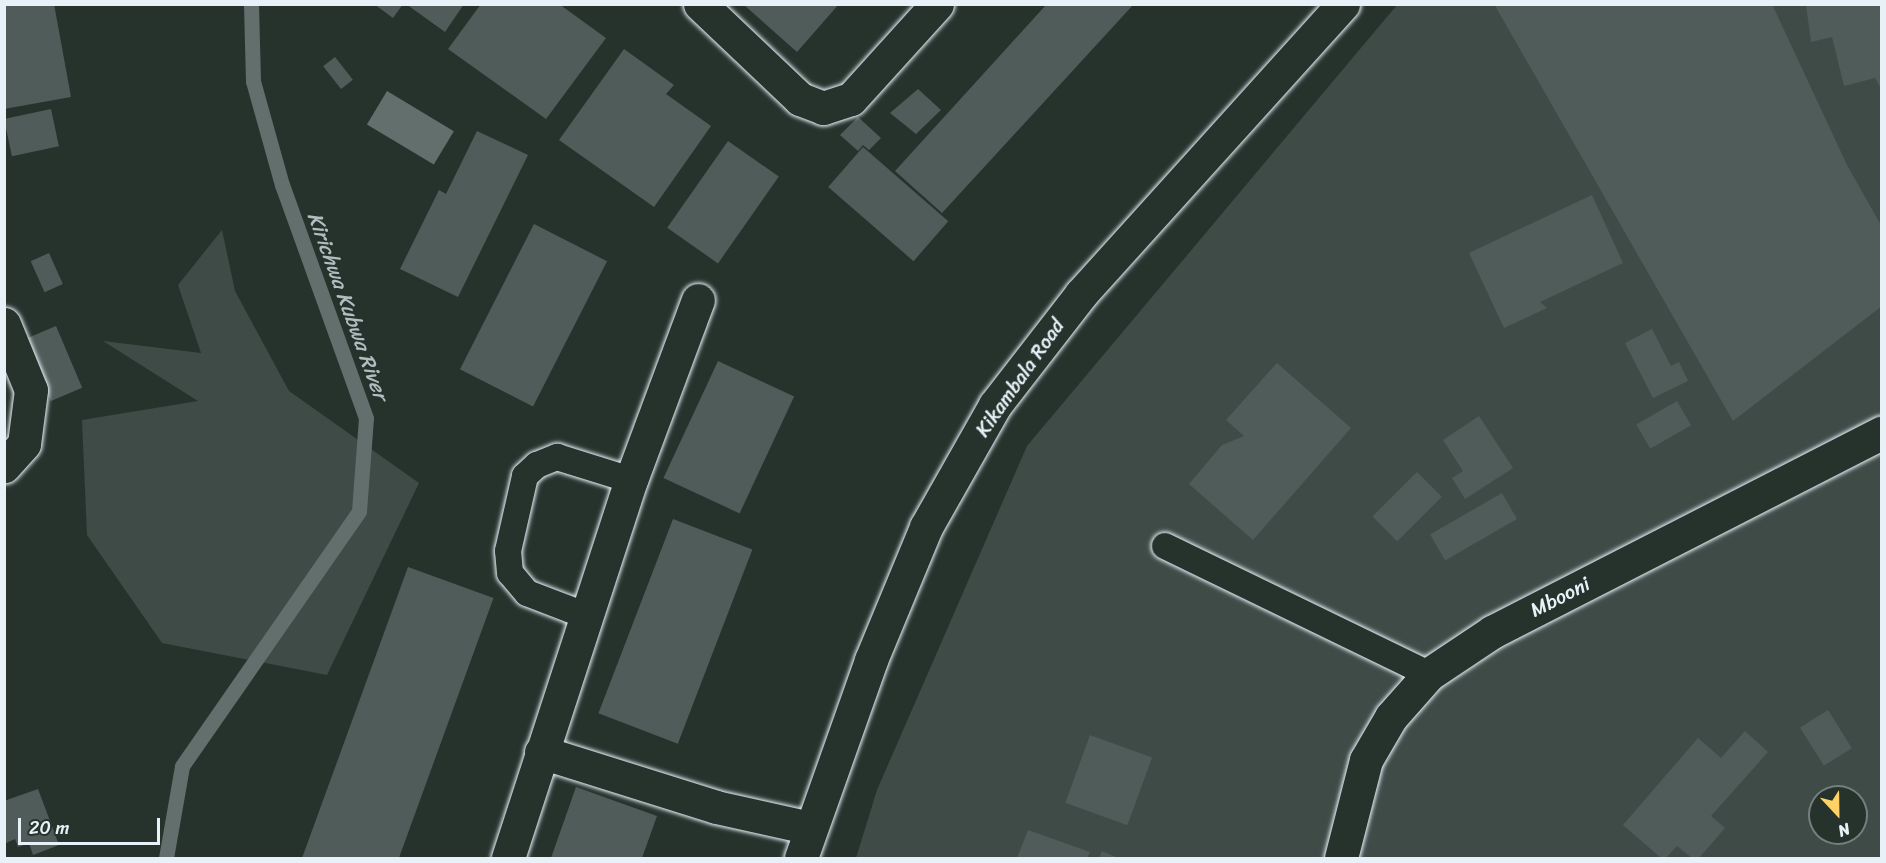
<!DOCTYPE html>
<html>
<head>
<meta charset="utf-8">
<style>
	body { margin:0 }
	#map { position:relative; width:1886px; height:863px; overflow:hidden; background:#26332d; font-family:Sriracha,sans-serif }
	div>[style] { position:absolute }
	.green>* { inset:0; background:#3e4b47 }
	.water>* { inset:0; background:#636f6d; transform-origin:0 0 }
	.stream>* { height:15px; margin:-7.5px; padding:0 7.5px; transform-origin:7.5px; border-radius:7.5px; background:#636f6d }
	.building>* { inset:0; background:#505c59; transform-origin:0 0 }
	.roads { filter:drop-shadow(0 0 2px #e8f1f8) drop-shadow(0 0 2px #e8f1f8) }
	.lane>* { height:26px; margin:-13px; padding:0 13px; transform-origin:13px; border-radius:13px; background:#26332d }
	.street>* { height:33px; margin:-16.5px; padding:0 16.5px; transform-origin:16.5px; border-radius:16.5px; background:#26332d }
	.secondary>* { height:33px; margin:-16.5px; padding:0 16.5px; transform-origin:16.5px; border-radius:16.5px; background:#26332d }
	span { translate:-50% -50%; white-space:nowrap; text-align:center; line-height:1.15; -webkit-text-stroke:5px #26332d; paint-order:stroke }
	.street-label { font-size:20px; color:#e8f1f8 }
	.water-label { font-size:21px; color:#b3bdc0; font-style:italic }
	.frame { position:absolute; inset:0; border:6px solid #e8f1f8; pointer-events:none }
	.north { position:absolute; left:1808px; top:785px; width:60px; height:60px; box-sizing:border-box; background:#26332d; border:2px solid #747f7e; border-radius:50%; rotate:158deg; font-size:16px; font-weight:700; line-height:24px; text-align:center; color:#e8f1f8 }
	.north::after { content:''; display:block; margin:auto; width:21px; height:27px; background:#ffd166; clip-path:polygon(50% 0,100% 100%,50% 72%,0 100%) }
	.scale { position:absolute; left:18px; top:818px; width:142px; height:27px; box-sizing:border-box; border:3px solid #e8f1f8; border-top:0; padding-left:8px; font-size:18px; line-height:21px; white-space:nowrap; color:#e8f1f8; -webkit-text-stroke:4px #26332d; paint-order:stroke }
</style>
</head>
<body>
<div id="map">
	<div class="green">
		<i style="clip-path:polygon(evenodd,1397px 5px,1881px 5px,1881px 858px,856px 858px,877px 790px,1027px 446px,1397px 5px,1820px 797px,1856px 797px,1856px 833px,1820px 833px,1820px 797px)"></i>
		<i style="clip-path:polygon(222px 230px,235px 291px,289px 391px,419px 483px,327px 675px,162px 643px,87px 535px,82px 420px,198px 401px,103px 341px,201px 353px,178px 285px)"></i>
	</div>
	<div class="water">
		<i style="left:387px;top:91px;width:78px;height:39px;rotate:31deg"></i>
	</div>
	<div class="stream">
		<i style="left:166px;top:858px;width:93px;rotate:-80.1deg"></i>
		<i style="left:182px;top:766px;width:310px;rotate:-55.2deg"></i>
		<i style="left:359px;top:511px;width:93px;rotate:-85.7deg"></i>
		<i style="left:366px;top:418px;width:248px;rotate:-109.8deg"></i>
		<i style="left:282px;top:185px;width:108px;rotate:-105.6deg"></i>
		<i style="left:253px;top:81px;width:77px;rotate:-91.5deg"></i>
	</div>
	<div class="building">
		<i style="clip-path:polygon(4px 4px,54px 4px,71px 97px,4px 109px)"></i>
		<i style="clip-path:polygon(374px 4px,403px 4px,393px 18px)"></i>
		<i style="clip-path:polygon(406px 4px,464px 4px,445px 32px)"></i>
		<i style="clip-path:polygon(481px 4px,559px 4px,606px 38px,546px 119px,448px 49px)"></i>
		<i style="clip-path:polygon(743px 4px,839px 4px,797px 52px)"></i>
		<i style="clip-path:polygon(1494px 4px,1772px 4px,1847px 165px,1882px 227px,1882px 306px,1733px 421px)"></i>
		<i style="clip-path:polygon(1046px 5px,1133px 5px,942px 213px,895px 171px)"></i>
		<i style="clip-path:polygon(1806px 5px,1882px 5px,1882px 90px,1875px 78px,1844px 86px,1832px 37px,1811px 42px)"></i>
		<i style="clip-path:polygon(624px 49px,674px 85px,666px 94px,711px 126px,654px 207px,559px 140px)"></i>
		<i style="left:335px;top:57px;width:29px;height:15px;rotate:52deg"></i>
		<i style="clip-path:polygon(918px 89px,941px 110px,916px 134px,890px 113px)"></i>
		<i style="left:51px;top:109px;width:38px;height:48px;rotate:78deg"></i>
		<i style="clip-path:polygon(858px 117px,881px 138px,869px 150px,863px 145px,858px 151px,840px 135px)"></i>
		<i style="clip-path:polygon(477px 131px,528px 155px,458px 297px,400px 269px,439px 190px,446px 194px)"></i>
		<i style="left:728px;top:141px;width:62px;height:106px;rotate:35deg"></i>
		<i style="left:863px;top:147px;width:113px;height:53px;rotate:41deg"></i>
		<i style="clip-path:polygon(1592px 195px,1623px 263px,1540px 302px,1547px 308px,1504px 328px,1469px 253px)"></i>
		<i style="left:534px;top:224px;width:82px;height:163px;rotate:27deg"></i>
		<i style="left:49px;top:253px;width:34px;height:20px;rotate:66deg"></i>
		<i style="left:56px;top:326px;width:67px;height:34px;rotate:67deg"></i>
		<i style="clip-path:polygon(1652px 329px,1671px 366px,1679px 362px,1688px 381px,1653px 398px,1625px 343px)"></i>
		<i style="left:718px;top:361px;width:84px;height:129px;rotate:25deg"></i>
		<i style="clip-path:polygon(1277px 363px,1351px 428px,1253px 540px,1189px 484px,1222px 445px,1244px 436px,1226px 420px)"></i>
		<i style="left:1677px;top:401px;width:28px;height:47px;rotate:60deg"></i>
		<i style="clip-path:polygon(1479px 416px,1513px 468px,1465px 499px,1452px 478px,1463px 471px,1443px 440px)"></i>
		<i style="left:1417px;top:472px;width:35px;height:63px;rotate:45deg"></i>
		<i style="left:1502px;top:493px;width:30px;height:83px;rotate:60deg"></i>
		<i style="left:673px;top:519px;width:85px;height:208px;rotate:21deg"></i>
		<i style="left:408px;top:567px;width:91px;height:310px;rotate:20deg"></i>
		<i style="left:1828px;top:710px;width:45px;height:33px;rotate:58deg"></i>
		<i style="clip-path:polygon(1745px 731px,1768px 752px,1711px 816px,1725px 828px,1699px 858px,1692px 858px,1677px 846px,1666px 858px,1661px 858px,1623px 825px,1698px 738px,1721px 758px)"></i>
		<i style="left:1090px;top:735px;width:66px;height:72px;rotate:20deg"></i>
		<i style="clip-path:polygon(576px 787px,657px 816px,642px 858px,551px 858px)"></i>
		<i style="clip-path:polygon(38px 789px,59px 845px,33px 855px,29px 843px,18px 847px,15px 839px,6px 843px,4px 801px)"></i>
		<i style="clip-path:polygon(1028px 830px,1090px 852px,1087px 858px,1017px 858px)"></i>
		<i style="clip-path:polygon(1102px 851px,1118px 858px,1099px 858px)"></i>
	</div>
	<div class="roads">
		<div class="lane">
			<i style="left:1165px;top:546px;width:293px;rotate:25.9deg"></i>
			<i style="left:587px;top:616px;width:64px;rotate:-159deg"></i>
			<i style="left:527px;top:593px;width:26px;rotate:-130deg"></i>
			<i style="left:510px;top:573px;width:22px;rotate:-95deg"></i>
			<i style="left:508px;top:551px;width:77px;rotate:-77.2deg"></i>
			<i style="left:525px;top:476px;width:16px;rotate:-43deg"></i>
			<i style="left:537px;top:465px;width:22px;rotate:-22deg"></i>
			<i style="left:557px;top:457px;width:77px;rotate:17.3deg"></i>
		</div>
		<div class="street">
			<i style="left:700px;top:4px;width:138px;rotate:43.5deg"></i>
			<i style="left:800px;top:99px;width:25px;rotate:21deg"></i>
			<i style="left:823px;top:108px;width:29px;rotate:-18deg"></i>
			<i style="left:851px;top:99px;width:128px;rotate:-47.8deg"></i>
			<i style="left:4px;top:324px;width:71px;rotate:67.8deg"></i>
			<i style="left:31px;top:390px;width:54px;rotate:97.4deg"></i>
			<i style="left:24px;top:444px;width:30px;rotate:132deg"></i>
			<i style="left:541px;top:752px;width:183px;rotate:17.4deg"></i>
			<i style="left:716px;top:807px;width:97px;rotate:12.5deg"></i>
			<i style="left:508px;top:858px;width:398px;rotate:-72deg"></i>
			<i style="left:631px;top:480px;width:192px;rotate:-69.6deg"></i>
			<i style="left:1341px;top:858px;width:101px;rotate:-75.7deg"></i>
			<i style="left:1366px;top:760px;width:50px;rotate:-59.8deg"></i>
			<i style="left:1391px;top:717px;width:57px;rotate:-48.5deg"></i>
			<i style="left:1429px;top:674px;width:76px;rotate:-33.7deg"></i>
			<i style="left:1492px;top:632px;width:438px;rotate:-27.1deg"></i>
		</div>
		<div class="secondary">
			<i style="left:801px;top:858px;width:210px;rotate:-70.5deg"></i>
			<i style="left:871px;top:660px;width:144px;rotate:-67.5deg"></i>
			<i style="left:926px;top:527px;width:140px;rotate:-60.5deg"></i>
			<i style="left:995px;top:405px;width:140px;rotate:-52.2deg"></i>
			<i style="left:1081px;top:294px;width:391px;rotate:-47.9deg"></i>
		</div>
	</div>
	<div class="street-label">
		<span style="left:1020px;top:378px;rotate:-55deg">Kikambala Road</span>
		<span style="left:1560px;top:597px;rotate:-27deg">Mbooni</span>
	</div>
	<div class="water-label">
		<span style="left:348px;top:306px;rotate:70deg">Kirichwa Kubwa River</span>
	</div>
	<div class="frame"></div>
	<div class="north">N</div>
	<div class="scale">20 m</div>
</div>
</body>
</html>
